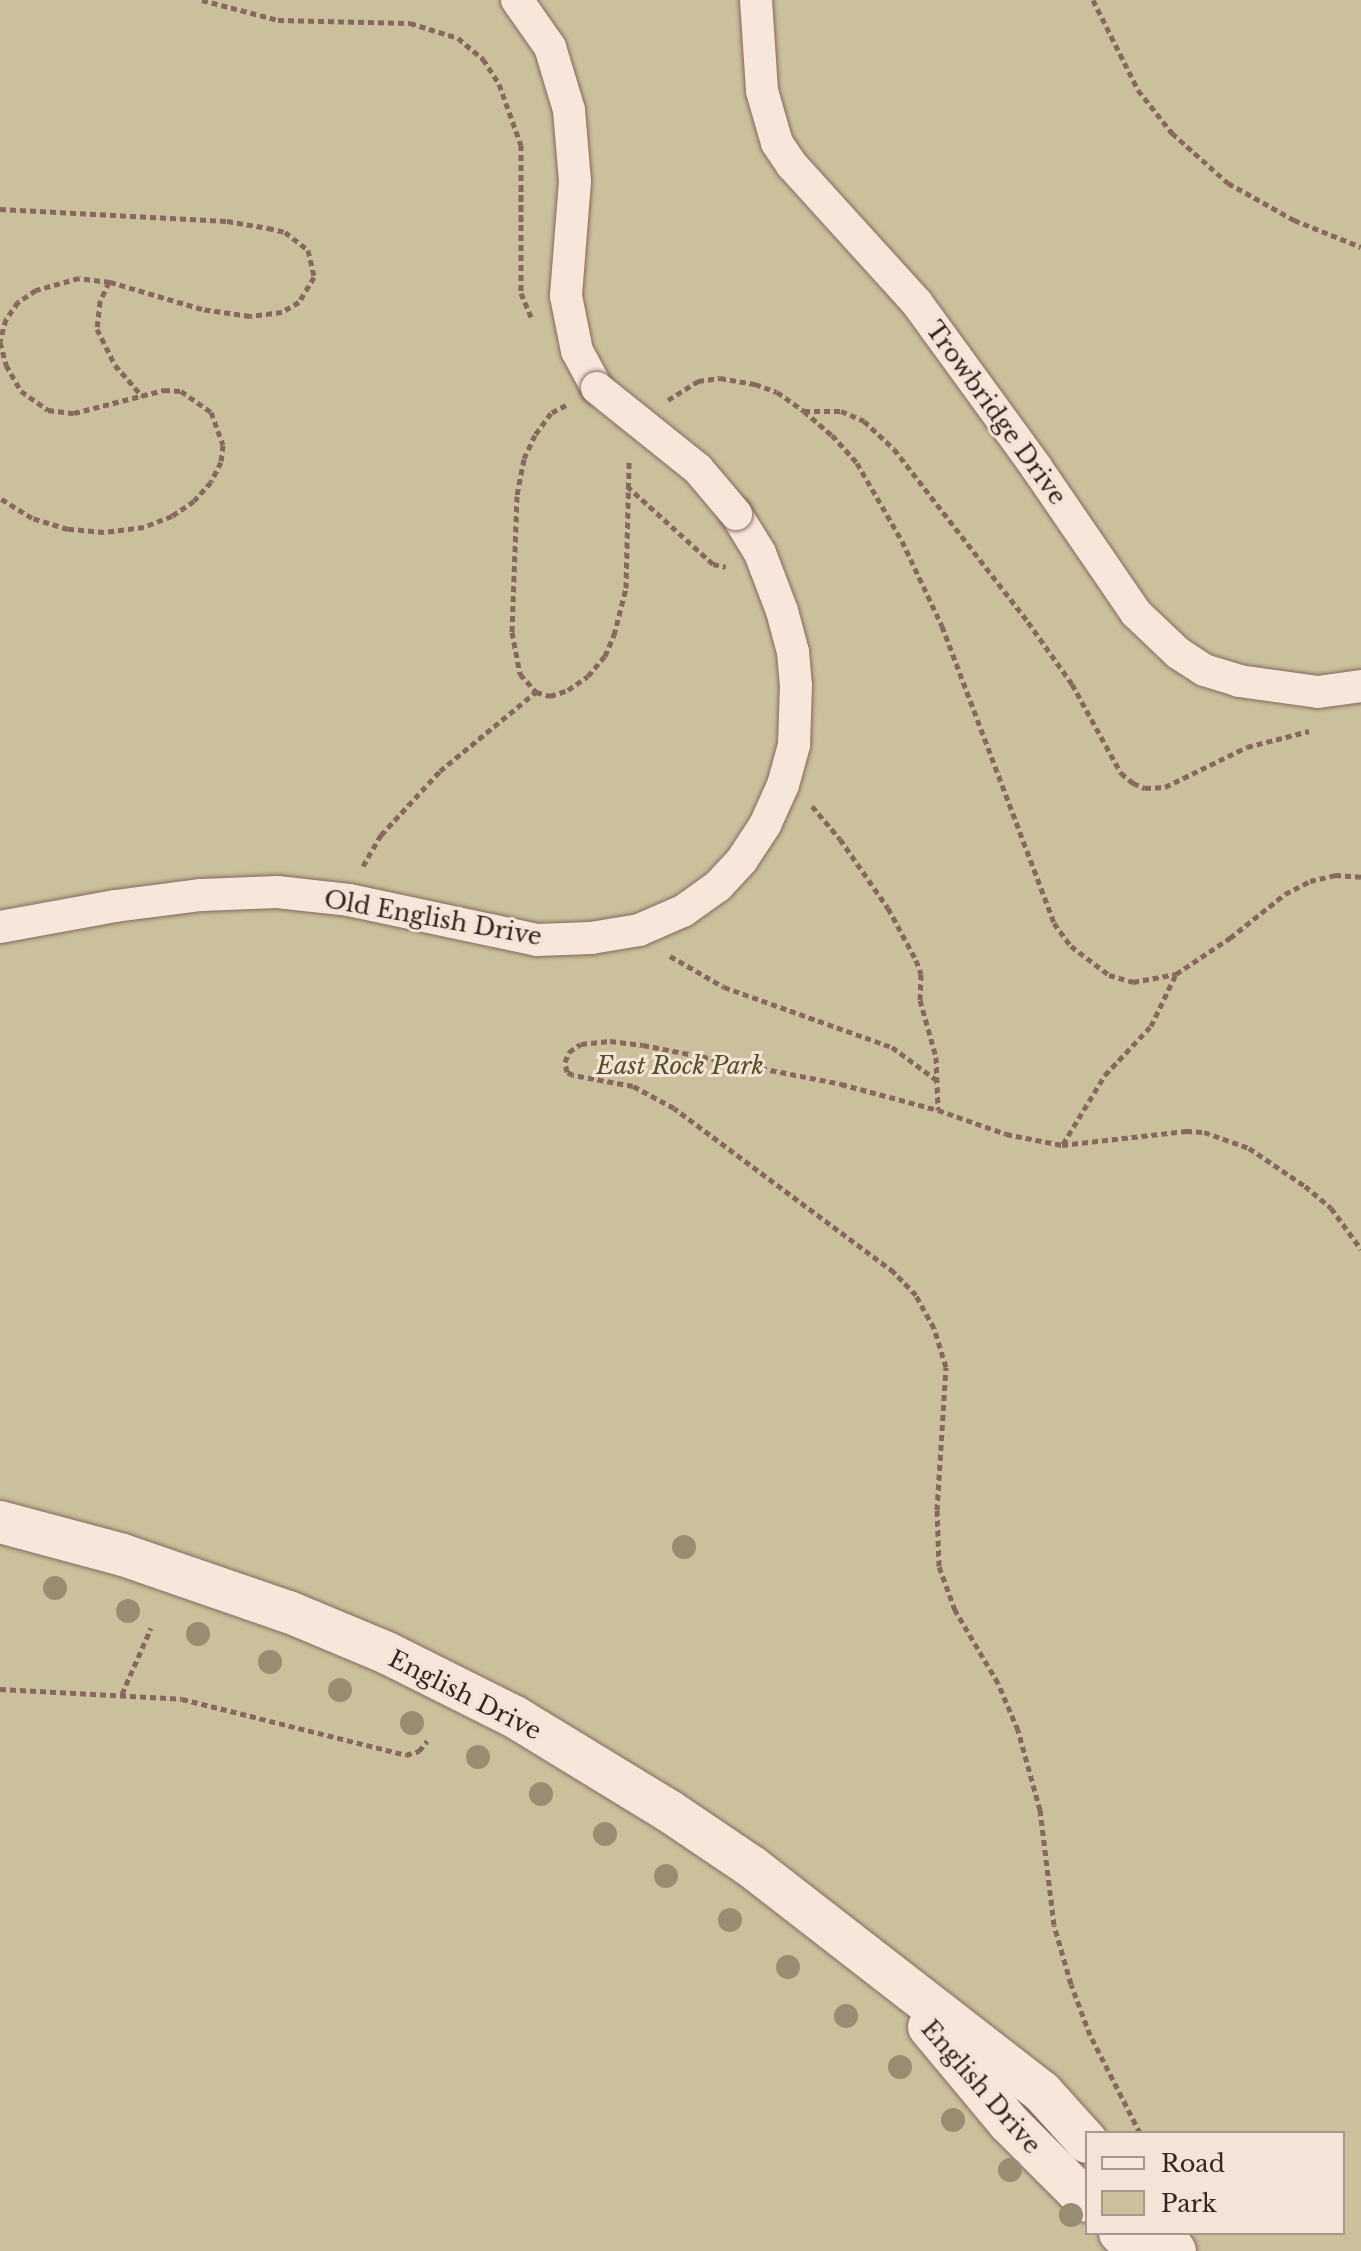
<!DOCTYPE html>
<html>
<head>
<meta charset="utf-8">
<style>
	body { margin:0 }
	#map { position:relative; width:1361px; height:2251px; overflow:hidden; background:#ecd6c7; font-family:"Libre Baskerville",serif }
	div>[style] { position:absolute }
	.green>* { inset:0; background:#cac19c }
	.path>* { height:5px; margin-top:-2.5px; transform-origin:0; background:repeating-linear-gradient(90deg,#87675e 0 6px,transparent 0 10px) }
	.roads { filter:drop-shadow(0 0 2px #87675e) drop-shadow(0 0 2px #87675e) }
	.pedestrian>* { height:32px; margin:-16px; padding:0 16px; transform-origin:16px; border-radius:16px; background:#f7e6da }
	.minor>* { height:42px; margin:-21px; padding:0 21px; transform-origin:21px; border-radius:21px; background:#f7e6da }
	.bridges { filter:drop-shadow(0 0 2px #87675e) drop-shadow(0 0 2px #87675e) }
	.pedestrian-bridge>* { height:32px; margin:-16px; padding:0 16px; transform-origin:16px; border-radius:16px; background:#f7e6da }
	.trees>* { width:24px; height:24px; margin:-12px; border-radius:50%; background:#988d70 }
	span { translate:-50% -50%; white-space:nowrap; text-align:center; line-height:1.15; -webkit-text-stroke:6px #f4e3d7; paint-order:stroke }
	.street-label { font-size:24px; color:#382520 }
	.park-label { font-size:24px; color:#535128; font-style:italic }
	.legend { position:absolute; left:1085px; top:2131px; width:260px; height:104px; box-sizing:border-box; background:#f4e3d7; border:2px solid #a9978e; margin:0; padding:10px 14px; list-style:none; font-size:24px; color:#382520 }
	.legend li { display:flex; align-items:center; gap:16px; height:40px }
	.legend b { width:40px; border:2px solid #a9978e }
</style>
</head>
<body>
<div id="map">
	<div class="green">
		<i style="clip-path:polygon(0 0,1361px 0,1361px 2251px,1197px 2251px,1183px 2233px,1343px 2233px,1343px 2133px,1087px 2133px,1087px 2233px,1179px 2233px,1177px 2251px,0 2251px)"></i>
	</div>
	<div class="path">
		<i style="left:202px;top:0;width:79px;rotate:14.7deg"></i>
		<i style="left:278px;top:20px;width:132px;rotate:1.3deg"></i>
		<i style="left:410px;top:23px;width:50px;rotate:17.4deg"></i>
		<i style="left:458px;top:38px;width:33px;rotate:40deg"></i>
		<i style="left:483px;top:59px;width:30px;rotate:57deg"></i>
		<i style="left:499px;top:84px;width:65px;rotate:70.2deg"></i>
		<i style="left:521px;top:145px;width:148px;rotate:90deg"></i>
		<i style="left:521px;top:293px;width:26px;rotate:67deg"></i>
		<i style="left:1093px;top:0;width:101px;rotate:63.4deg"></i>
		<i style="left:1138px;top:90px;width:55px;rotate:51.7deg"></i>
		<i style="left:1172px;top:133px;width:75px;rotate:41.8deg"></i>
		<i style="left:1228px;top:183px;width:76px;rotate:29.3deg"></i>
		<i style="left:1294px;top:220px;width:72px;rotate:21.9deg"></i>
		<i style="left:0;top:209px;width:227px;rotate:3deg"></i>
		<i style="left:227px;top:221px;width:42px;rotate:9.7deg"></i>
		<i style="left:268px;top:228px;width:17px;rotate:13deg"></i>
		<i style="left:285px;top:232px;width:29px;rotate:38deg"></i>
		<i style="left:308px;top:250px;width:28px;rotate:77deg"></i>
		<i style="left:314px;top:277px;width:29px;rotate:121deg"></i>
		<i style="left:299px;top:302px;width:20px;rotate:150deg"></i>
		<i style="left:282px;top:312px;width:32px;rotate:173deg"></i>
		<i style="left:250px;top:316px;width:49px;rotate:-171.7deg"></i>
		<i style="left:202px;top:309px;width:96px;rotate:-163.6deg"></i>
		<i style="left:110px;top:282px;width:31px;rotate:-173deg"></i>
		<i style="left:79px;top:278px;width:45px;rotate:164.4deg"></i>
		<i style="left:36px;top:290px;width:22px;rotate:146deg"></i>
		<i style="left:18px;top:302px;width:21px;rotate:125deg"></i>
		<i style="left:6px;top:319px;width:23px;rotate:105deg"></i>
		<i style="left:109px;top:282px;width:21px;rotate:115deg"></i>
		<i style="left:100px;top:301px;width:28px;rotate:96deg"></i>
		<i style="left:97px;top:329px;width:40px;rotate:63.4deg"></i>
		<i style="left:115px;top:365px;width:41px;rotate:48.9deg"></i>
		<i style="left:0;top:342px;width:24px;rotate:75deg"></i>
		<i style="left:6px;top:365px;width:30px;rotate:60deg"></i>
		<i style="left:21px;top:391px;width:33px;rotate:35deg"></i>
		<i style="left:48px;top:410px;width:26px;rotate:7deg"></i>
		<i style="left:74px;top:413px;width:93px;rotate:-14.3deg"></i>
		<i style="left:164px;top:390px;width:17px;rotate:3deg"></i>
		<i style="left:181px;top:391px;width:37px;rotate:35deg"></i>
		<i style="left:211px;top:412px;width:35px;rotate:70deg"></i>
		<i style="left:223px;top:445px;width:17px;rotate:97deg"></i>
		<i style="left:221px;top:462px;width:22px;rotate:117deg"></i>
		<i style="left:211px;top:482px;width:25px;rotate:132deg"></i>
		<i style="left:194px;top:501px;width:27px;rotate:146deg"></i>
		<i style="left:172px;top:516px;width:30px;rotate:159deg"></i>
		<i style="left:144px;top:527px;width:40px;rotate:172.9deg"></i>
		<i style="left:104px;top:532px;width:36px;rotate:-175deg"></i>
		<i style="left:68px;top:529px;width:38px;rotate:-163deg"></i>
		<i style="left:32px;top:518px;width:38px;rotate:-148deg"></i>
		<i style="left:668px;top:400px;width:36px;rotate:-32deg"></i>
		<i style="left:698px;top:381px;width:22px;rotate:-8deg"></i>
		<i style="left:720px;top:378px;width:36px;rotate:10deg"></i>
		<i style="left:755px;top:384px;width:23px;rotate:20deg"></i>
		<i style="left:777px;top:392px;width:33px;rotate:35deg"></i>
		<i style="left:804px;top:411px;width:37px;rotate:41deg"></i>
		<i style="left:832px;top:435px;width:38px;rotate:48deg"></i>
		<i style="left:857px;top:463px;width:90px;rotate:60deg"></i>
		<i style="left:902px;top:541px;width:94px;rotate:64.8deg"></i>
		<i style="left:942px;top:626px;width:317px;rotate:69.3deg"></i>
		<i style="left:1054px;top:923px;width:29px;rotate:54deg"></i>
		<i style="left:1071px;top:946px;width:48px;rotate:37.3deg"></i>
		<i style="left:1109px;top:975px;width:25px;rotate:16deg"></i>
		<i style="left:1133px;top:982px;width:44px;rotate:-10.5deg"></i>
		<i style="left:1176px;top:974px;width:65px;rotate:-33.7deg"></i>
		<i style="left:1230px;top:938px;width:70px;rotate:-38.7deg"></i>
		<i style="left:1285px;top:894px;width:28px;rotate:-27deg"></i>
		<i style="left:1310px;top:881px;width:26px;rotate:-13deg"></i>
		<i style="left:1335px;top:875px;width:26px;rotate:4deg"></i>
		<i style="left:566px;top:405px;width:17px;rotate:152deg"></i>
		<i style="left:551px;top:413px;width:27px;rotate:126deg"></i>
		<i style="left:535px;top:435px;width:26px;rotate:115deg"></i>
		<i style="left:524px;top:459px;width:38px;rotate:101deg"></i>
		<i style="left:517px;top:496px;width:136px;rotate:92.1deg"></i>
		<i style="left:512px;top:632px;width:43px;rotate:79.2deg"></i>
		<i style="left:520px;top:674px;width:24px;rotate:48deg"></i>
		<i style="left:536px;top:692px;width:15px;rotate:16deg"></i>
		<i style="left:550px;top:696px;width:19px;rotate:-18deg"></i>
		<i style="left:568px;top:690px;width:24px;rotate:-35deg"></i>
		<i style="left:588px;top:676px;width:26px;rotate:-50deg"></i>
		<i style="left:605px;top:656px;width:23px;rotate:-67deg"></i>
		<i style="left:614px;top:635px;width:49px;rotate:-75.7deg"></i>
		<i style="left:626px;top:588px;width:126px;rotate:-88.6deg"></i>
		<i style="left:804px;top:411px;width:37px"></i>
		<i style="left:841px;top:411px;width:25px;rotate:23deg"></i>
		<i style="left:864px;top:421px;width:41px;rotate:43deg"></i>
		<i style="left:894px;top:449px;width:219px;rotate:52.2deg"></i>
		<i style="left:1028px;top:622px;width:76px;rotate:54.6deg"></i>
		<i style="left:1072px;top:684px;width:102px;rotate:61.2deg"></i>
		<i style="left:1121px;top:773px;width:16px;rotate:40deg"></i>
		<i style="left:1133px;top:783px;width:13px;rotate:23deg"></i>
		<i style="left:1145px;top:788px;width:20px;rotate:-3deg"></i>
		<i style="left:1165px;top:787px;width:91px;rotate:-26deg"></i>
		<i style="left:1247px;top:747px;width:64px;rotate:-14.5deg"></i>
		<i style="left:627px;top:486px;width:116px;rotate:42.2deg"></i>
		<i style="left:713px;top:564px;width:13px;rotate:13deg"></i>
		<i style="left:812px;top:806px;width:43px;rotate:49.7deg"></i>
		<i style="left:840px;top:839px;width:84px;rotate:55.2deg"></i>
		<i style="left:888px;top:908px;width:59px;rotate:61.7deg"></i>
		<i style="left:916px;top:960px;width:15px;rotate:70deg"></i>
		<i style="left:921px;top:974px;width:26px;rotate:92deg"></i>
		<i style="left:920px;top:1000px;width:59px;rotate:74.3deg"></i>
		<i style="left:936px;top:1057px;width:53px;rotate:87.8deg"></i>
		<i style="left:363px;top:866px;width:36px;rotate:-60deg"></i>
		<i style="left:381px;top:835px;width:87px;rotate:-47.3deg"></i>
		<i style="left:440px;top:771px;width:124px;rotate:-39.5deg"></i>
		<i style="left:670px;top:956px;width:62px;rotate:29.9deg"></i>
		<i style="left:724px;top:987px;width:178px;rotate:19.7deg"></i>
		<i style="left:892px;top:1047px;width:57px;rotate:36.5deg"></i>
		<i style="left:1063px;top:1144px;width:81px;rotate:-58.7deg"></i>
		<i style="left:1105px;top:1075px;width:67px;rotate:-46.8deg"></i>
		<i style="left:1151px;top:1026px;width:58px;rotate:-64.3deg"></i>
		<i style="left:0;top:1689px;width:182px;rotate:3.1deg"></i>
		<i style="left:182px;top:1699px;width:231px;rotate:14deg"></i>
		<i style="left:406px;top:1755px;width:14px;rotate:-17deg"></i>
		<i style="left:419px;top:1751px;width:13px;rotate:-51deg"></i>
		<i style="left:122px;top:1694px;width:72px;rotate:-66.3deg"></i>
		<i style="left:1140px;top:2133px;width:110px;rotate:-117deg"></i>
		<i style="left:1090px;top:2035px;width:54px;rotate:-110.4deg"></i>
		<i style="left:1071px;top:1984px;width:61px;rotate:-106.1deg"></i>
		<i style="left:1054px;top:1925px;width:116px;rotate:-96.9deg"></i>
		<i style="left:1040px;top:1810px;width:83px;rotate:-105.4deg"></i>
		<i style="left:1018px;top:1730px;width:51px;rotate:-113.1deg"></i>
		<i style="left:998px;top:1683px;width:85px;rotate:-120.5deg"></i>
		<i style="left:955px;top:1610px;width:47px;rotate:-110deg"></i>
		<i style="left:939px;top:1566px;width:56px;rotate:-92deg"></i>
		<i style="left:937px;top:1510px;width:143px;rotate:-86.4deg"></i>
		<i style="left:946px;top:1367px;width:41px;rotate:-107.1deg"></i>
		<i style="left:934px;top:1328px;width:38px;rotate:-119deg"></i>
		<i style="left:916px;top:1295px;width:32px;rotate:-134deg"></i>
		<i style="left:894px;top:1272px;width:274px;rotate:-143.3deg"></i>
		<i style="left:674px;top:1108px;width:47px;rotate:-151.8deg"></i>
		<i style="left:633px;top:1086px;width:61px;rotate:-169.6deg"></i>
		<i style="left:573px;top:1075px;width:7px;rotate:-153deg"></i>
		<i style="left:567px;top:1072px;width:10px;rotate:-101deg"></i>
		<i style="left:565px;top:1062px;width:11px;rotate:-68deg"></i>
		<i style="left:569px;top:1052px;width:14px;rotate:-34deg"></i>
		<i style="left:581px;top:1044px;width:29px;rotate:-6deg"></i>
		<i style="left:610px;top:1041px;width:33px;rotate:7deg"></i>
		<i style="left:643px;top:1045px;width:202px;rotate:11.1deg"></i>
		<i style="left:841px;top:1084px;width:100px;rotate:15deg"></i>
		<i style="left:938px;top:1110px;width:72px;rotate:19.4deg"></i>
		<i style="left:1006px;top:1134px;width:57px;rotate:11.1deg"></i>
		<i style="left:1062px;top:1145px;width:125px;rotate:-6.4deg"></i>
		<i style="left:1186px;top:1131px;width:18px;rotate:3deg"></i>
		<i style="left:1204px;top:1132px;width:48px;rotate:19.6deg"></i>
		<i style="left:1249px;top:1148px;width:68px;rotate:34.2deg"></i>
		<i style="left:1305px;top:1186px;width:34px;rotate:40deg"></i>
		<i style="left:1331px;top:1208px;width:51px;rotate:53.8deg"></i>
	</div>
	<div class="roads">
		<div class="pedestrian">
			<i style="left:517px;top:0;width:57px;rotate:54.9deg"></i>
			<i style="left:550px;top:47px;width:66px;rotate:73.2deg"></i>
			<i style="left:569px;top:110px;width:71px;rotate:85.2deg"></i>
			<i style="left:575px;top:181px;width:115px;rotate:94.5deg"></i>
			<i style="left:566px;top:296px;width:56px;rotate:78.7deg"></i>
			<i style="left:577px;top:351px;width:42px;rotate:61.6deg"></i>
			<i style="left:756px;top:0;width:91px;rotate:86.2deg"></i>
			<i style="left:762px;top:91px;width:54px;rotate:73.9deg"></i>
			<i style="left:777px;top:143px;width:27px;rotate:56deg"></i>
			<i style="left:792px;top:165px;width:186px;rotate:47.8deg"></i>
			<i style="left:917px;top:303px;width:203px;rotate:54deg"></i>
			<i style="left:1036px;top:467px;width:177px;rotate:55.6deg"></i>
			<i style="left:1136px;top:613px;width:58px;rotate:43.6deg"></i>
			<i style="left:1178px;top:653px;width:31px;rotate:33deg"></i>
			<i style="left:1204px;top:670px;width:37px;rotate:17deg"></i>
			<i style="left:1239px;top:681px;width:80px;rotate:7.9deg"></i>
			<i style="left:1318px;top:692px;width:43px;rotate:-7.9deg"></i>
			<i style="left:0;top:927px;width:117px;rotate:-10.3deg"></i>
			<i style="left:115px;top:906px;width:87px;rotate:-7.3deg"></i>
			<i style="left:201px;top:895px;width:76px;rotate:-2.3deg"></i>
			<i style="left:277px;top:892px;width:72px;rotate:6.3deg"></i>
			<i style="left:349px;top:900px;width:192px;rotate:12deg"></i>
			<i style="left:537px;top:940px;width:54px;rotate:-2.1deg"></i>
			<i style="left:591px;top:938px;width:49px;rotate:-9.5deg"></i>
			<i style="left:639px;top:930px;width:48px;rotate:-23.4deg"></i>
			<i style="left:683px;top:911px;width:43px;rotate:-35.5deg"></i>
			<i style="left:718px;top:886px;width:35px;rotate:-47deg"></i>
			<i style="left:742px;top:860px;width:42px;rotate:-56.7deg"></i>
			<i style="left:765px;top:825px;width:44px;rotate:-65.8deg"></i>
			<i style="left:783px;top:785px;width:41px;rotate:-74.6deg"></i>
			<i style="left:794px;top:745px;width:59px;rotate:-88.1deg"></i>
			<i style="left:796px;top:686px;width:34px;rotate:-95deg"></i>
			<i style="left:793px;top:652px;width:42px;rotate:-105deg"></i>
			<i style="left:782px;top:611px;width:62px;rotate:-110.8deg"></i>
			<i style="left:760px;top:553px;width:46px;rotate:-121.6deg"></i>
		</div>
		<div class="minor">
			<i style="left:0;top:1522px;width:127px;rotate:15deg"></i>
			<i style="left:123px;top:1555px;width:176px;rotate:19deg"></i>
			<i style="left:289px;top:1612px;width:106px;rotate:22.7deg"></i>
			<i style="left:387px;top:1653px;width:143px;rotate:26.6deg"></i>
			<i style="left:515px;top:1717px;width:180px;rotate:31.4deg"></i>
			<i style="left:669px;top:1811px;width:100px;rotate:34deg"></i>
			<i style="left:752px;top:1867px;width:367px;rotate:37.8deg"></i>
			<i style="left:1042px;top:2092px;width:67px;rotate:48deg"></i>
			<i style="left:929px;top:2027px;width:125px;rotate:50.2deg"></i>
			<i style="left:1009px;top:2123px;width:110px;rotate:45deg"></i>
			<i style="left:1120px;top:2233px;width:26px;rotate:43deg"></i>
			<i style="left:1162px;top:2233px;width:22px;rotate:54deg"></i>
		</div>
	</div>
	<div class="bridges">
		<div class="pedestrian-bridge">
			<i style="left:597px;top:388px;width:129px;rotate:38.7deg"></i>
			<i style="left:698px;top:469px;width:59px;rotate:49.8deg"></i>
		</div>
	</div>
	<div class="trees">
		<i style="left:684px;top:1547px"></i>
		<i style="left:55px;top:1588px"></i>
		<i style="left:128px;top:1611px"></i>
		<i style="left:198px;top:1634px"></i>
		<i style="left:270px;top:1662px"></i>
		<i style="left:340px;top:1690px"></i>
		<i style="left:412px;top:1723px"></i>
		<i style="left:478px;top:1757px"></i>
		<i style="left:541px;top:1794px"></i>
		<i style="left:605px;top:1834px"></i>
		<i style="left:666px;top:1876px"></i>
		<i style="left:730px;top:1920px"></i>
		<i style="left:788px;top:1967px"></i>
		<i style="left:846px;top:2016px"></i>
		<i style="left:900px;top:2067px"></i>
		<i style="left:953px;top:2120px"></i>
		<i style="left:1010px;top:2170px"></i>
		<i style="left:1071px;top:2215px"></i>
	</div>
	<div class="street-label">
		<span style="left:996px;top:413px;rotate:54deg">Trowbridge Drive</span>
		<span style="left:433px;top:918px;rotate:10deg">Old English Drive</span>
		<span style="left:465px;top:1695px;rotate:27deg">English Drive</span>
		<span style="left:981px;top:2087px;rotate:49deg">English Drive</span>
	</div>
	<div class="park-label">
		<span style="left:680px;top:1066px">East Rock Park</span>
	</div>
	<ul class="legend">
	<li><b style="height:10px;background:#f7e6da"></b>Road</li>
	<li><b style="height:22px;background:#cac19c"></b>Park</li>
	</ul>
</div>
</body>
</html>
